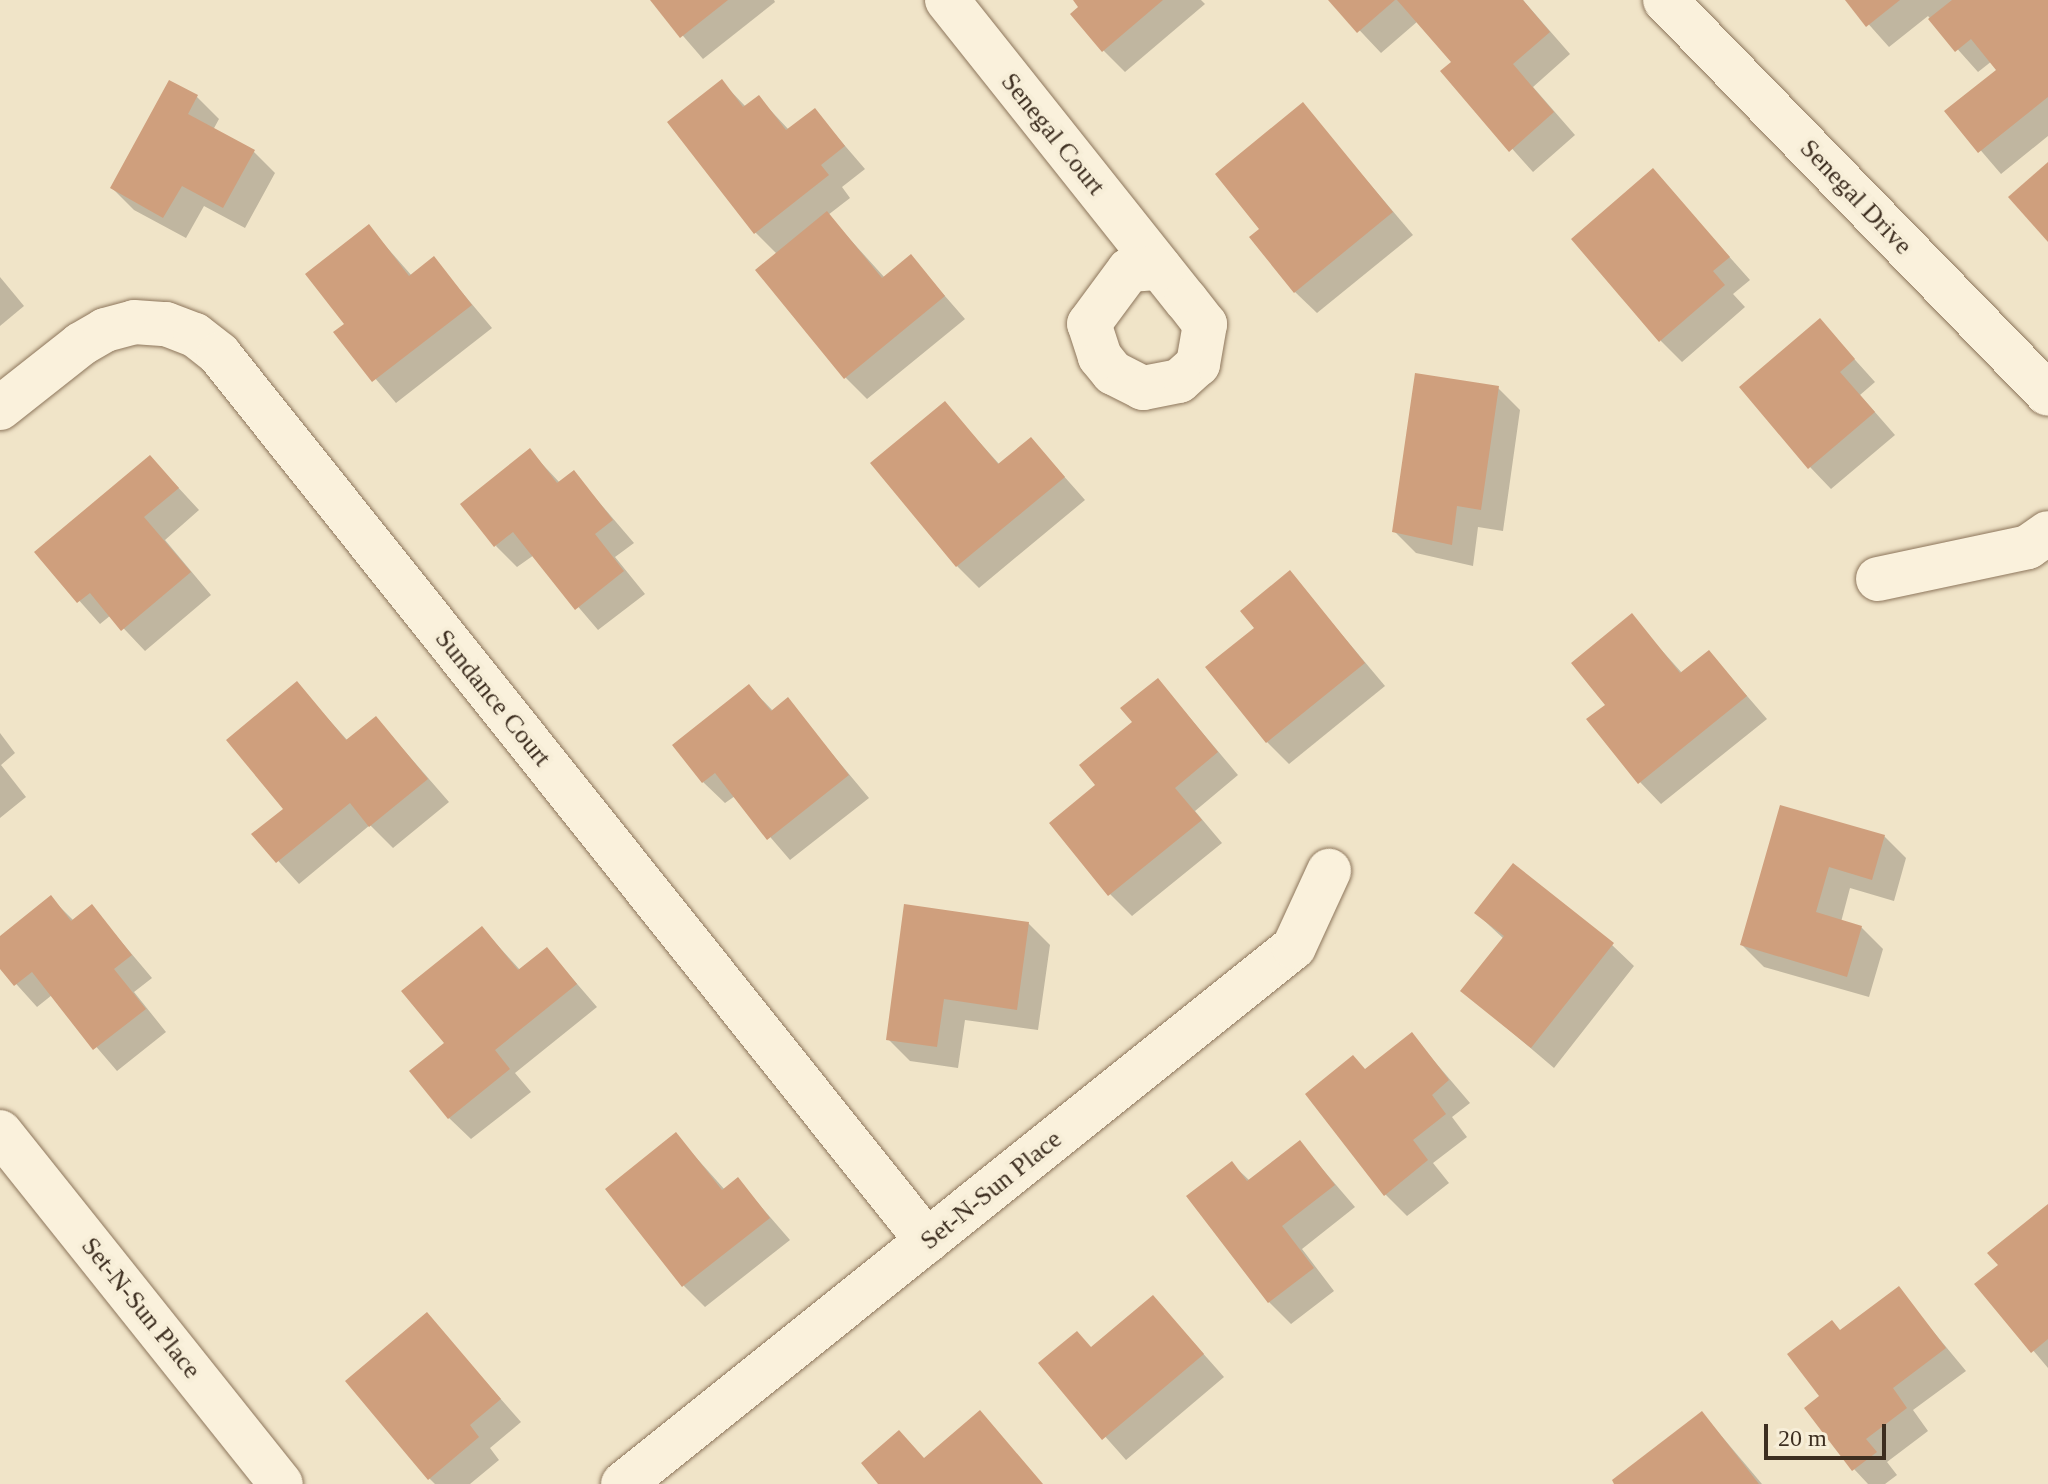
<!DOCTYPE html>
<html>
<head>
<meta charset="utf-8">
<style>
	body { margin:0 }
	#map { position:relative; width:2048px; height:1484px; overflow:hidden; background:#f0e4c8; font-family:Georgia,serif }
	div>[style] { position:absolute }
	.shadow>* { inset:0; background:#0003 }
	.building>* { inset:0; background:#cf9f7d }
	.roads { filter:drop-shadow(0 0 2px #8d765c) drop-shadow(0 0 2px #8d765c) }
	.minor>* { height:44px; margin:-22px; padding:0 22px; transform-origin:22px; border-radius:22px; background:#faf1dc }
	span { translate:-50% -50%; white-space:nowrap; text-align:center; line-height:1.15; -webkit-text-stroke:8px #f7eed8; paint-order:stroke }
	.street-label { font-size:26px; color:#3d2e20 }
	.scale { position:absolute; left:1764px; top:1424px; width:122px; height:36px; box-sizing:border-box; border:4px solid #3d2e20; border-top:0; padding-left:10px; font-size:24px; line-height:28px; white-space:nowrap; color:#3d2e20; -webkit-text-stroke:6px #f7eed8; paint-order:stroke }
</style>
</head>
<body>
<div id="map">
	<div class="shadow">
		<i style="clip-path:polygon(652px 0,774px 0,775px 2px,703px 59px)"></i>
		<i style="clip-path:polygon(1075px 0,1201px 0,1205px 4px,1125px 72px,1103px 50px)"></i>
		<i style="clip-path:polygon(1331px 0,1523px 0,1570px 54px,1533px 87px,1575px 135px,1533px 172px,1443px 71px,1454px 62px,1418px 21px,1381px 53px)"></i>
		<i style="clip-path:polygon(1847px 0,2048px 0,2048px 136px,2001px 174px,1947px 111px,1999px 70px,1992px 61px,1978px 72px,1928px 16px,1889px 47px)"></i>
		<i style="clip-path:polygon(170px 82px,197px 97px,219px 119px,213px 130px,253px 151px,275px 173px,245px 228px,204px 206px,186px 238px,134px 210px,112px 188px)"></i>
		<i style="clip-path:polygon(722px 82px,746px 107px,759px 98px,789px 130px,815px 111px,865px 169px,842px 187px,850px 198px,828px 215px,885px 278px,911px 257px,965px 319px,867px 399px,846px 378px,777px 254px,755px 232px)"></i>
		<i style="clip-path:polygon(1303px 105px,1413px 235px,1317px 313px,1295px 292px,1262px 229px)"></i>
		<i style="clip-path:polygon(1653px 171px,1750px 280px,1733px 294px,1745px 307px,1682px 362px,1661px 341px)"></i>
		<i style="clip-path:polygon(369px 227px,412px 276px,434px 259px,492px 328px,396px 403px,336px 332px,347px 324px)"></i>
		<i style="clip-path:polygon(0 277px,24px 306px,0 326px)"></i>
		<i style="clip-path:polygon(1820px 321px,1875px 382px,1860px 395px,1895px 435px,1831px 489px,1810px 467px)"></i>
		<i style="clip-path:polygon(1498px 388px,1520px 410px,1503px 531px,1478px 527px,1473px 566px,1416px 553px,1394px 531px)"></i>
		<i style="clip-path:polygon(945px 404px,1000px 465px,1031px 439px,1085px 500px,979px 588px,957px 566px)"></i>
		<i style="clip-path:polygon(530px 451px,560px 483px,574px 473px,634px 543px,615px 557px,645px 594px,598px 630px,534px 555px,517px 567px,496px 546px)"></i>
		<i style="clip-path:polygon(150px 457px,199px 510px,165px 540px,211px 595px,145px 651px,111px 615px,100px 624px,37px 553px)"></i>
		<i style="clip-path:polygon(1290px 573px,1385px 686px,1289px 764px,1267px 742px,1257px 628px)"></i>
		<i style="clip-path:polygon(1631px 616px,1682px 673px,1709px 652px,1767px 719px,1661px 804px,1640px 782px,1607px 705px)"></i>
		<i style="clip-path:polygon(1158px 680px,1238px 775px,1195px 811px,1222px 843px,1132px 916px,1110px 894px,1098px 786px)"></i>
		<i style="clip-path:polygon(297px 684px,348px 741px,376px 718px,449px 802px,393px 848px,370px 825px,299px 884px,254px 834px,286px 809px)"></i>
		<i style="clip-path:polygon(749px 686px,773px 711px,787px 700px,869px 798px,790px 860px,735px 796px,725px 803px,703px 782px)"></i>
		<i style="clip-path:polygon(0 733px,15px 753px,1px 765px,26px 797px,0 818px)"></i>
		<i style="clip-path:polygon(1781px 807px,1884px 836px,1906px 858px,1894px 901px,1850px 888px,1841px 922px,1861px 927px,1883px 949px,1869px 997px,1764px 967px,1742px 945px)"></i>
		<i style="clip-path:polygon(51px 898px,74px 921px,92px 907px,152px 978px,134px 992px,166px 1032px,117px 1071px,52px 995px,37px 1007px,0 966px,0 938px)"></i>
		<i style="clip-path:polygon(1476px 913px,1612px 945px,1634px 966px,1554px 1068px,1463px 991px,1504px 939px)"></i>
		<i style="clip-path:polygon(1028px 923px,1050px 945px,1038px 1030px,965px 1020px,958px 1068px,910px 1061px,888px 1039px)"></i>
		<i style="clip-path:polygon(482px 928px,520px 970px,547px 949px,597px 1007px,515px 1073px,531px 1092px,471px 1139px,449px 1118px,447px 1044px)"></i>
		<i style="clip-path:polygon(1412px 1035px,1470px 1103px,1452px 1117px,1467px 1137px,1433px 1163px,1449px 1183px,1407px 1216px,1385px 1194px,1366px 1071px)"></i>
		<i style="clip-path:polygon(676px 1135px,725px 1190px,738px 1180px,790px 1240px,705px 1307px,684px 1286px)"></i>
		<i style="clip-path:polygon(1300px 1143px,1355px 1207px,1302px 1249px,1334px 1291px,1291px 1324px,1269px 1302px,1231px 1163px,1250px 1181px)"></i>
		<i style="clip-path:polygon(2048px 1206px,2048px 1368px,1977px 1284px,2000px 1266px)"></i>
		<i style="clip-path:polygon(1898px 1289px,1966px 1371px,1913px 1410px,1928px 1431px,1887px 1462px,1897px 1475px,1885px 1484px,1868px 1484px,1854px 1469px,1841px 1332px)"></i>
		<i style="clip-path:polygon(1153px 1297px,1224px 1377px,1126px 1460px,1041px 1364px,1092px 1349px)"></i>
		<i style="clip-path:polygon(427px 1315px,521px 1422px,490px 1448px,499px 1460px,470px 1484px,435px 1484px,429px 1478px)"></i>
		<i style="clip-path:polygon(1702px 1413px,1762px 1484px,1617px 1484px)"></i>
	</div>
	<div class="building">
		<i style="clip-path:polygon(650px 0,728px 0,680px 38px)"></i>
		<i style="clip-path:polygon(1073px 0,1163px 0,1102px 52px,1070px 14px,1078px 7px)"></i>
		<i style="clip-path:polygon(1328px 0,1395px 0,1357px 33px)"></i>
		<i style="clip-path:polygon(1397px 0,1523px 0,1550px 32px,1513px 64px,1554px 112px,1509px 152px,1440px 71px,1451px 62px)"></i>
		<i style="clip-path:polygon(1845px 0,1900px 0,1866px 27px)"></i>
		<i style="clip-path:polygon(1952px 0,2048px 0,2048px 97px,1978px 153px,1944px 111px,1996px 70px,1971px 39px,1955px 52px,1928px 19px)"></i>
		<i style="clip-path:polygon(722px 79px,743px 107px,759px 95px,786px 130px,815px 108px,845px 146px,821px 165px,829px 175px,754px 234px,667px 122px)"></i>
		<i style="clip-path:polygon(169px 80px,198px 95px,188px 114px,255px 150px,223px 208px,182px 186px,163px 218px,110px 188px)"></i>
		<i style="clip-path:polygon(1303px 102px,1393px 212px,1294px 293px,1249px 237px,1259px 229px,1215px 174px)"></i>
		<i style="clip-path:polygon(2048px 162px,2048px 242px,2008px 197px)"></i>
		<i style="clip-path:polygon(1653px 168px,1730px 257px,1713px 271px,1725px 285px,1659px 342px,1571px 239px)"></i>
		<i style="clip-path:polygon(827px 211px,882px 278px,911px 254px,945px 296px,844px 379px,755px 270px)"></i>
		<i style="clip-path:polygon(369px 224px,409px 276px,434px 256px,472px 305px,372px 382px,333px 332px,344px 324px,305px 274px)"></i>
		<i style="clip-path:polygon(1820px 318px,1855px 359px,1840px 372px,1875px 412px,1808px 469px,1739px 387px)"></i>
		<i style="clip-path:polygon(1415px 373px,1499px 386px,1481px 510px,1457px 506px,1452px 545px,1392px 532px)"></i>
		<i style="clip-path:polygon(945px 401px,998px 464px,1031px 437px,1065px 477px,956px 567px,870px 463px)"></i>
		<i style="clip-path:polygon(530px 448px,557px 483px,574px 470px,613px 520px,595px 534px,624px 571px,575px 610px,513px 532px,494px 547px,460px 504px)"></i>
		<i style="clip-path:polygon(150px 455px,179px 488px,144px 517px,191px 572px,121px 631px,90px 593px,77px 603px,34px 552px)"></i>
		<i style="clip-path:polygon(1290px 570px,1365px 663px,1266px 743px,1205px 667px,1254px 628px,1240px 611px)"></i>
		<i style="clip-path:polygon(1632px 613px,1680px 673px,1709px 650px,1747px 696px,1638px 784px,1586px 719px,1605px 705px,1571px 663px)"></i>
		<i style="clip-path:polygon(1158px 678px,1218px 752px,1175px 788px,1202px 820px,1108px 896px,1049px 823px,1095px 785px,1079px 765px,1132px 722px,1120px 708px)"></i>
		<i style="clip-path:polygon(297px 681px,346px 740px,376px 716px,428px 779px,369px 827px,350px 803px,276px 863px,251px 834px,283px 809px,226px 740px)"></i>
		<i style="clip-path:polygon(749px 684px,771px 711px,788px 697px,849px 775px,767px 840px,715px 773px,702px 783px,672px 745px)"></i>
		<i style="clip-path:polygon(1780px 805px,1885px 835px,1872px 880px,1829px 867px,1816px 912px,1862px 926px,1847px 977px,1740px 945px)"></i>
		<i style="clip-path:polygon(1513px 863px,1614px 943px,1531px 1048px,1460px 991px,1504px 936px,1474px 913px)"></i>
		<i style="clip-path:polygon(51px 895px,71px 921px,92px 904px,132px 955px,114px 969px,146px 1009px,93px 1050px,32px 972px,14px 986px,0 969px,0 936px)"></i>
		<i style="clip-path:polygon(904px 904px,1029px 922px,1017px 1010px,944px 999px,937px 1047px,886px 1040px)"></i>
		<i style="clip-path:polygon(482px 926px,518px 970px,547px 947px,577px 984px,495px 1050px,510px 1069px,448px 1119px,409px 1071px,444px 1043px,401px 991px)"></i>
		<i style="clip-path:polygon(1412px 1032px,1449px 1080px,1432px 1095px,1446px 1114px,1413px 1140px,1428px 1160px,1384px 1196px,1305px 1094px,1353px 1055px,1365px 1069px)"></i>
		<i style="clip-path:polygon(676px 1132px,722px 1190px,738px 1177px,770px 1218px,682px 1287px,605px 1189px)"></i>
		<i style="clip-path:polygon(1300px 1140px,1335px 1185px,1282px 1226px,1314px 1268px,1268px 1303px,1186px 1196px,1232px 1161px,1247px 1181px)"></i>
		<i style="clip-path:polygon(2048px 1204px,2048px 1339px,2031px 1353px,1974px 1284px,1998px 1265px,1987px 1253px)"></i>
		<i style="clip-path:polygon(1899px 1286px,1946px 1348px,1893px 1388px,1907px 1408px,1866px 1439px,1877px 1452px,1852px 1471px,1804px 1408px,1819px 1396px,1787px 1354px,1832px 1320px,1840px 1330px)"></i>
		<i style="clip-path:polygon(1153px 1295px,1204px 1354px,1102px 1440px,1038px 1363px,1077px 1331px,1091px 1347px)"></i>
		<i style="clip-path:polygon(427px 1312px,501px 1399px,470px 1425px,479px 1437px,428px 1480px,345px 1381px)"></i>
		<i style="clip-path:polygon(980px 1410px,1043px 1484px,878px 1484px,861px 1463px,899px 1430px,924px 1458px)"></i>
		<i style="clip-path:polygon(1702px 1411px,1759px 1484px,1614px 1484px,1612px 1480px)"></i>
	</div>
	<div class="roads">
		<div class="minor">
			<i style="left:947px;top:0;width:384px;rotate:51.5deg"></i>
			<i style="left:1186px;top:300px;width:31px;rotate:52deg"></i>
			<i style="left:1205px;top:324px;width:41px;rotate:99.9deg"></i>
			<i style="left:1198px;top:364px;width:25px;rotate:138deg"></i>
			<i style="left:1179px;top:381px;width:37px;rotate:169deg"></i>
			<i style="left:1143px;top:388px;width:34px;rotate:-153deg"></i>
			<i style="left:1113px;top:373px;width:21px;rotate:-129deg"></i>
			<i style="left:1100px;top:357px;width:35px;rotate:-108deg"></i>
			<i style="left:1089px;top:324px;width:67px;rotate:-53.5deg"></i>
			<i style="left:1129px;top:270px;width:31px;rotate:-4deg"></i>
			<i style="left:1665px;top:0;width:549px;rotate:45.81deg"></i>
			<i style="left:0;top:408px;width:103px;rotate:-38.3deg"></i>
			<i style="left:81px;top:344px;width:28px;rotate:-30deg"></i>
			<i style="left:105px;top:330px;width:30px;rotate:-15deg"></i>
			<i style="left:134px;top:322px;width:32px;rotate:4deg"></i>
			<i style="left:166px;top:324px;width:31px;rotate:21deg"></i>
			<i style="left:195px;top:335px;width:31px;rotate:38deg"></i>
			<i style="left:219px;top:354px;width:1135px;rotate:51.4deg"></i>
			<i style="left:1878px;top:579px;width:153px;rotate:-12deg"></i>
			<i style="left:2028px;top:547px;width:24px;rotate:-35deg"></i>
			<i style="left:0;top:1132px;width:450px;rotate:51.4deg"></i>
			<i style="left:623px;top:1484px;width:859px;rotate:-38.67deg"></i>
			<i style="left:1294px;top:947px;width:84px;rotate:-65.3deg"></i>
		</div>
	</div>
	<div class="street-label">
		<span style="left:1053px;top:134px;rotate:51deg">Senegal Court</span>
		<span style="left:1856px;top:197px;rotate:46deg">Senegal Drive</span>
		<span style="left:493px;top:698px;rotate:51deg">Sundance Court</span>
		<span style="left:991px;top:1190px;rotate:-39deg">Set-N-Sun Place</span>
		<span style="left:141px;top:1308px;rotate:51deg">Set-N-Sun Place</span>
	</div>
	<div class="scale">20 m</div>
</div>
</body>
</html>
